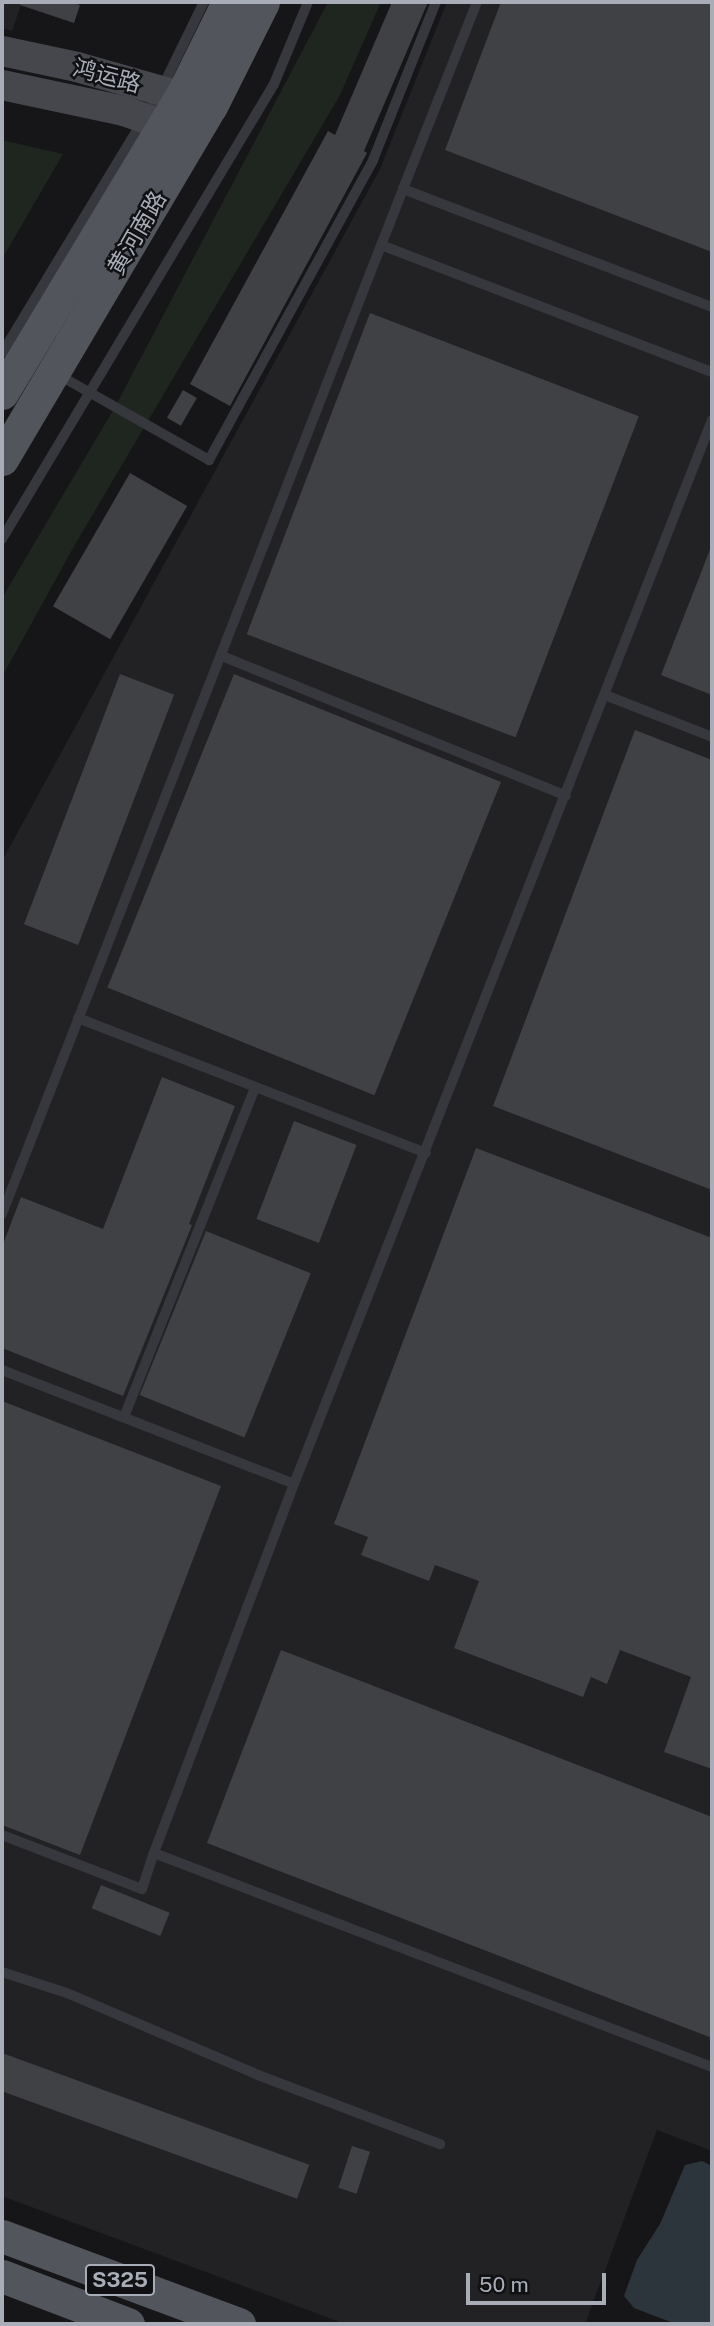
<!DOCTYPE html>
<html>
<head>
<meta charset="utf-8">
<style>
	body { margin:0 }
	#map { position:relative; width:714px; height:2326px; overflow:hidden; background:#161618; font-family:"Public Sans","Noto Sans SC",sans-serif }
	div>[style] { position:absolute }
	.built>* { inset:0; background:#222225 }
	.green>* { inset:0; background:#1e261f }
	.water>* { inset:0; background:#2c353c }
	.building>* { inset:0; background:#404145; transform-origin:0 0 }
	.lane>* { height:10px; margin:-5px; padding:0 5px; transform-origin:5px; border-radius:5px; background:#37383d }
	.secondary>* { height:30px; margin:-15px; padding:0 15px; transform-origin:15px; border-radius:15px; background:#45474d }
	.primary>* { height:33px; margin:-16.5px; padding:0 16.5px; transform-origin:16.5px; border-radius:16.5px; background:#53555c }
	span { translate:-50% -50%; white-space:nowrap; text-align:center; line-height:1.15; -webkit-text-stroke:5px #111113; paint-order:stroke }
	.shield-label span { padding:2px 5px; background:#111113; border:2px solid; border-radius:5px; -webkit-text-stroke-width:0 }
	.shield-label { font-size:21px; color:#a8adb8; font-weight:700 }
	.street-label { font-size:23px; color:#a8adb8 }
	.frame { position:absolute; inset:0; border:4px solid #a8adb8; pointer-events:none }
	.scale { position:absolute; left:466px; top:2273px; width:140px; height:32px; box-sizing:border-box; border:4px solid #a8adb8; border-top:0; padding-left:9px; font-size:21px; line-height:24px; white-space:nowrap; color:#a8adb8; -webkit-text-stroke:5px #111113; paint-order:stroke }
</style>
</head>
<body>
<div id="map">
	<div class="built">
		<i style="clip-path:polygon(2px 2px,22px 2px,12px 31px,2px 28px)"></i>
		<i style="clip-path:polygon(447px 2px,712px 2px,712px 2151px,657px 2130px,585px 2324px,345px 2324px,2px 2196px,2px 861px,380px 169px)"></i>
	</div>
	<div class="green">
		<i style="clip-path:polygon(328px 2px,381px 2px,340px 95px,73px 548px,2px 677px,2px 598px,115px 407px)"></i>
		<i style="clip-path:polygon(2px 140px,63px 154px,2px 259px)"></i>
	</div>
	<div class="water">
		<i style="clip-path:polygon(702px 2161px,712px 2166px,712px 2324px,676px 2324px,634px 2308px,624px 2296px,637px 2260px,660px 2224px,685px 2165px)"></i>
	</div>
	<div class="building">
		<i style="clip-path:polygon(20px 2px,70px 2px,80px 5px,74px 23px,20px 5px)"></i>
		<i style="clip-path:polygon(392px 2px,428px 2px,364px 151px,367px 153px,230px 406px,190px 384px,328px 131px,335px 135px)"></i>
		<i style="clip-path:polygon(501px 2px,712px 2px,712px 252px,445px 150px)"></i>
		<i style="left:370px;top:313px;width:288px;height:344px;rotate:21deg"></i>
		<i style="left:183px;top:390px;width:16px;height:32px;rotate:30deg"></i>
		<i style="left:130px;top:473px;width:66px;height:154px;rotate:30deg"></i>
		<i style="clip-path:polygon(711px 547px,712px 547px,712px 695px,661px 675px)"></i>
		<i style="left:120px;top:674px;width:58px;height:268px;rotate:21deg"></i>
		<i style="left:234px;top:674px;width:288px;height:338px;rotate:22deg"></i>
		<i style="clip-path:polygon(635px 730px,712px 760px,712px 1190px,493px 1106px)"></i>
		<i style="clip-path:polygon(162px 1077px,235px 1106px,189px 1224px,192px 1225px,123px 1396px,2px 1348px,2px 1247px,21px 1197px,103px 1229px)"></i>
		<i style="left:294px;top:1121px;width:67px;height:105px;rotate:21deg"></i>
		<i style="clip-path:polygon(476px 1148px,712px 1238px,712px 1769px,664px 1752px,691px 1677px,620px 1650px,607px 1684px,591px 1677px,583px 1697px,454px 1648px,479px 1581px,435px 1565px,429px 1581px,361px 1555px,368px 1537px,334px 1524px)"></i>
		<i style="left:206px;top:1231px;width:113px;height:177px;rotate:22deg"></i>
		<i style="clip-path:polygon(2px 1401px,221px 1486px,80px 1855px,2px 1825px)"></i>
		<i style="clip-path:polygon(281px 1650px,712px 1817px,712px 2038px,207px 1843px)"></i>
		<i style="left:101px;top:1885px;width:74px;height:25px;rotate:22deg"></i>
		<i style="left:2px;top:2053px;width:327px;height:36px;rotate:20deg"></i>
		<i style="left:352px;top:2146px;width:19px;height:44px;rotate:18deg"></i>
	</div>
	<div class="lane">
		<i style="left:477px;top:2px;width:201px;rotate:111.6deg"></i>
		<i style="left:403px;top:189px;width:331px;rotate:20.9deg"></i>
		<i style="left:381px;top:245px;width:355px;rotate:21deg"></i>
		<i style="left:2px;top:353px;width:307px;rotate:-58.8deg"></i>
		<i style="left:161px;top:90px;width:98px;rotate:-64deg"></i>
		<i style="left:57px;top:374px;width:175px;rotate:29.5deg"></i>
		<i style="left:209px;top:460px;width:342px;rotate:-61.3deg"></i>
		<i style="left:373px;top:160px;width:170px;rotate:-68.3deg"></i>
		<i style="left:712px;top:420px;width:1143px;rotate:111.45deg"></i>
		<i style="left:294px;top:1484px;width:395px;rotate:110.8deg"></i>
		<i style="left:154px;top:1853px;width:598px;rotate:20.98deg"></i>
		<i style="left:2px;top:539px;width:530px;rotate:-59.13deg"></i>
		<i style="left:274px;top:84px;width:89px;rotate:-67.5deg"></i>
		<i style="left:222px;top:656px;width:371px;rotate:22.1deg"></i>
		<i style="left:605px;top:695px;width:115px;rotate:21.4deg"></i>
		<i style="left:78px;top:1018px;width:373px;rotate:21.2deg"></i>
		<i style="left:2px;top:1214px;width:1101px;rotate:-68.63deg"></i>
		<i style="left:2px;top:1370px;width:313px;rotate:21.3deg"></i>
		<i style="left:124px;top:1417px;width:354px;rotate:-68.3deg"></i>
		<i style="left:2px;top:1835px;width:150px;rotate:21.1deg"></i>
		<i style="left:142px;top:1889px;width:38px;rotate:-72deg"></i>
		<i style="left:2px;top:1972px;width:68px;rotate:17.9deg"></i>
		<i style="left:67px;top:1993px;width:208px;rotate:23.2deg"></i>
		<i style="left:258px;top:2075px;width:195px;rotate:20.8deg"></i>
	</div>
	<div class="secondary">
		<i style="left:2px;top:51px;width:77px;rotate:12deg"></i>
		<i style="left:77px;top:67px;width:132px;rotate:15.8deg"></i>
		<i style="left:2px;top:85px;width:125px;rotate:12deg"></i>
		<i style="left:124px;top:111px;width:64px;rotate:19.3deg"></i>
	</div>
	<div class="primary">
		<i style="left:2px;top:393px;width:348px;rotate:-58.9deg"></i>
		<i style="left:182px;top:95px;width:104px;rotate:-63.7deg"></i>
		<i style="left:2px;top:459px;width:410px;rotate:-59.4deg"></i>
		<i style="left:211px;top:106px;width:116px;rotate:-63.4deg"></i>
		<i style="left:2px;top:2236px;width:253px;rotate:20.4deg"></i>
		<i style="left:2px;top:2276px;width:135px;rotate:20.9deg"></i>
	</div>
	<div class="shield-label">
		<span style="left:120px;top:2280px">S325</span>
	</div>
	<div class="street-label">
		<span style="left:107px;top:76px;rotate:15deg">鸿运路</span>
		<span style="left:137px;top:233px;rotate:-60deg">黄河南路</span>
	</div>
	<div class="frame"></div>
	<div class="scale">50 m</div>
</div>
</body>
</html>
